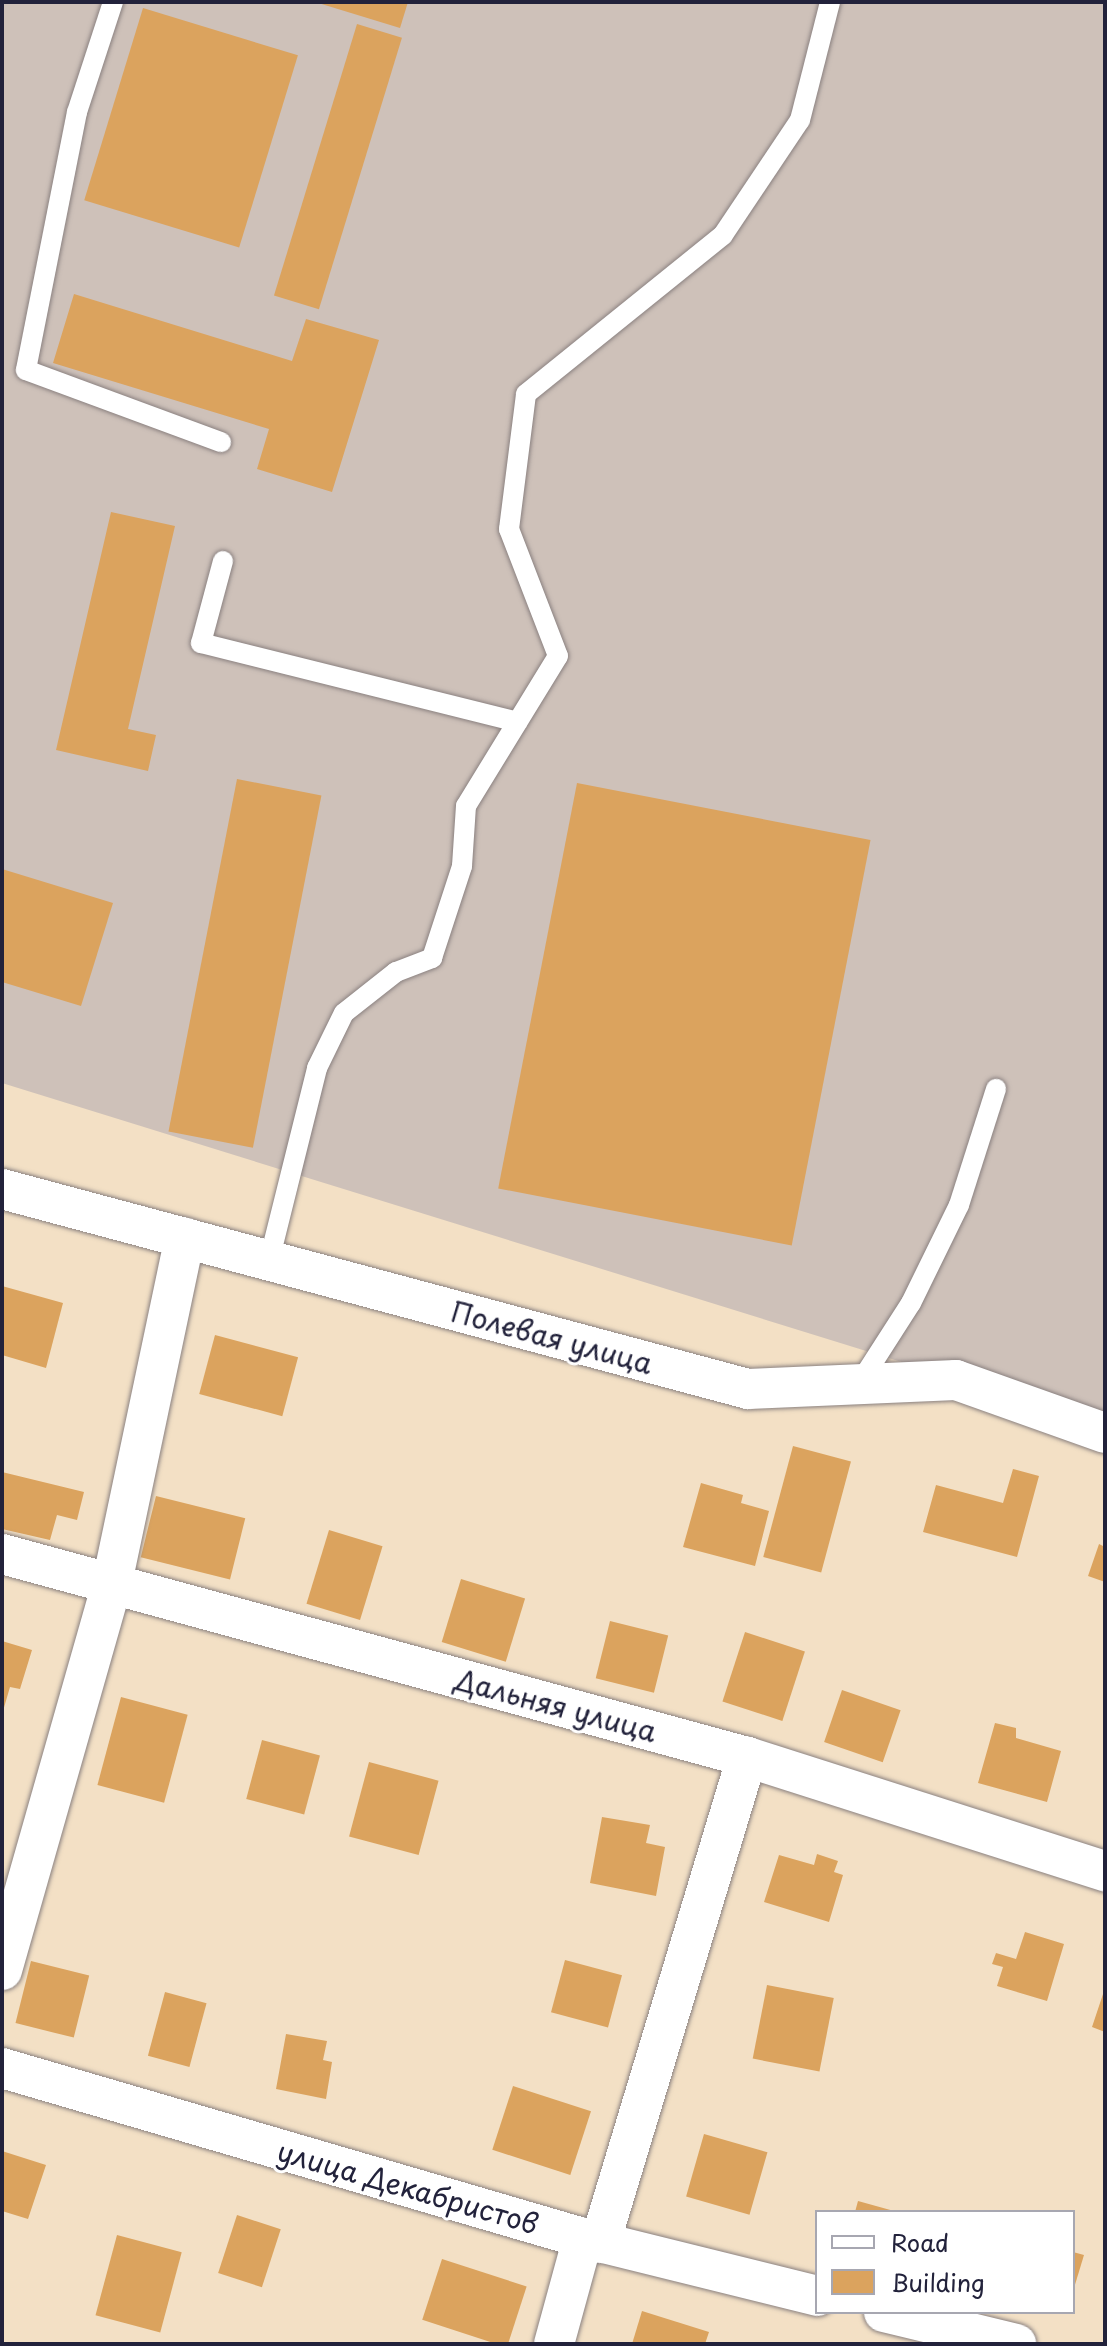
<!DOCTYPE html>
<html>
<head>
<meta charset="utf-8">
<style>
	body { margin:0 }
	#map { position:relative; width:1107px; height:2346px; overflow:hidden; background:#f3e0c5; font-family:"Playpen Sans",sans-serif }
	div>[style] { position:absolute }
	.industrial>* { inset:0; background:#cec1b9 }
	.building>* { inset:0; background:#dba35e; transform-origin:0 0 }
	.roads { filter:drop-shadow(0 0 2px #8a8180) drop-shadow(0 0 2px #8a8180) }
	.service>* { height:20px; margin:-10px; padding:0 10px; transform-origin:10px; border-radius:10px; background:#fff }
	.minor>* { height:40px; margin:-20px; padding:0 20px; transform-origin:20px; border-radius:20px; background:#fff }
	span { translate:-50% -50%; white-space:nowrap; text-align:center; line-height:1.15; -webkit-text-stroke:6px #fff; paint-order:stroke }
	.street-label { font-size:28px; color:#22223b }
	.frame { position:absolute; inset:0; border:4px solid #22223b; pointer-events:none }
	.legend { position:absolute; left:815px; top:2210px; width:260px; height:104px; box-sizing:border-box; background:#fff; border:2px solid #a7a7b1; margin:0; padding:10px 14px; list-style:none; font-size:24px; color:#22223b }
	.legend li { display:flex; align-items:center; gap:16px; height:40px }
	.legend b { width:40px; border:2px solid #a7a7b1 }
</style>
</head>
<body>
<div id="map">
	<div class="industrial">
		<i style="clip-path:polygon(2px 2px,1105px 2px,1105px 1425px,2px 1083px)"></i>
	</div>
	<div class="building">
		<i style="clip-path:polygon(315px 2px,408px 2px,400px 28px)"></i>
		<i style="left:143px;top:8px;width:162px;height:201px;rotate:17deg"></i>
		<i style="left:357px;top:24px;width:47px;height:284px;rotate:17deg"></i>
		<i style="clip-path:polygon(74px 294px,292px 361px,306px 319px,379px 340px,332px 492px,257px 469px,269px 429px,53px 363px)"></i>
		<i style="clip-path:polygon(111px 512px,175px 526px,128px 729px,156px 735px,148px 771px,56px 750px)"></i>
		<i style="left:237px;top:779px;width:86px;height:359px;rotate:11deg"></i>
		<i style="left:577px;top:783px;width:299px;height:413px;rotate:11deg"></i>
		<i style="clip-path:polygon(2px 869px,113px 903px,81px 1006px,2px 982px)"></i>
		<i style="clip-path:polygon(2px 1286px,63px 1303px,46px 1368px,2px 1355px)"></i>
		<i style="left:215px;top:1335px;width:86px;height:61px;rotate:15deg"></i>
		<i style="left:793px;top:1446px;width:60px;height:115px;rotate:15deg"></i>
		<i style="clip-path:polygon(1013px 1469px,1039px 1476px,1017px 1557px,923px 1532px,936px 1485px,1003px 1503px)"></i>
		<i style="clip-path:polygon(2px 1472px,84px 1492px,77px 1520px,57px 1515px,50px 1540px,2px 1529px)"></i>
		<i style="clip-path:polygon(701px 1483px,743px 1495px,741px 1503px,769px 1511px,755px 1566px,683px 1547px)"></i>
		<i style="left:156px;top:1496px;width:92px;height:63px;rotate:14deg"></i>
		<i style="left:329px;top:1530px;width:56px;height:77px;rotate:17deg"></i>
		<i style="clip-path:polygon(1099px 1544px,1105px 1547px,1105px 1582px,1088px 1576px)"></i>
		<i style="left:461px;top:1579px;width:67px;height:66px;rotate:17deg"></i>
		<i style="left:610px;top:1621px;width:60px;height:59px;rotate:14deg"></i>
		<i style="left:745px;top:1632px;width:63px;height:73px;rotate:18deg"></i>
		<i style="clip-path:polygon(2px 1641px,32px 1650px,20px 1689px,10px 1687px,3px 1711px)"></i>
		<i style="left:842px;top:1690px;width:62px;height:55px;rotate:19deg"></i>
		<i style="left:121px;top:1697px;width:69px;height:91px;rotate:15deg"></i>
		<i style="clip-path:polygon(995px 1723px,1016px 1728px,1016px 1738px,1061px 1751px,1047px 1802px,978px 1783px)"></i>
		<i style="left:262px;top:1740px;width:60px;height:61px;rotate:15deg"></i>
		<i style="left:369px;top:1762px;width:72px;height:77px;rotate:15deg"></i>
		<i style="clip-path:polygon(602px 1817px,650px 1825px,646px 1843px,665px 1847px,656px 1896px,590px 1883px)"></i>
		<i style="clip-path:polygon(817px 1854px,838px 1861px,834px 1872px,843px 1875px,829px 1922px,764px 1902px,779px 1855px,814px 1865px)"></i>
		<i style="clip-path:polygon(1025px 1932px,1064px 1944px,1047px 2001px,997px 1986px,1003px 1967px,992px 1964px,996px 1953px,1016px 1959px)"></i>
		<i style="left:565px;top:1960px;width:59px;height:54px;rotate:15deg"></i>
		<i style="left:31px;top:1961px;width:60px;height:64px;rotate:14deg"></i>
		<i style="left:767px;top:1985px;width:68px;height:75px;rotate:11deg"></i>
		<i style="clip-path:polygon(1104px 1991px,1105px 1991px,1105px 2032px,1092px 2027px)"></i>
		<i style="left:165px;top:1992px;width:43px;height:66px;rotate:15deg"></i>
		<i style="clip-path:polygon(286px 2034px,327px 2041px,323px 2060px,332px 2062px,326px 2099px,276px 2089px)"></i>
		<i style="left:513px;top:2086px;width:82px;height:67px;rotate:18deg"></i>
		<i style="left:704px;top:2134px;width:66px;height:65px;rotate:16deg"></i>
		<i style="clip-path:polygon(2px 2151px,46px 2165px,28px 2219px,2px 2211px)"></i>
		<i style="clip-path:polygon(858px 2201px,894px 2211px,894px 2212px,855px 2212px)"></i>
		<i style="left:237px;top:2215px;width:46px;height:61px;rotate:18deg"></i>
		<i style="left:117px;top:2235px;width:67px;height:83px;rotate:15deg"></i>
		<i style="clip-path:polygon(1073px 2252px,1084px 2255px,1074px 2288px,1073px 2288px)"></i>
		<i style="left:442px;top:2259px;width:89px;height:64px;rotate:18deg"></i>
		<i style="clip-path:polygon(642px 2311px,709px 2332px,705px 2344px,632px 2344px)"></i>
	</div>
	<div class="roads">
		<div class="service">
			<i style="left:113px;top:2px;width:116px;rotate:108.1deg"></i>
			<i style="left:77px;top:112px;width:263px;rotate:101.2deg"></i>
			<i style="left:26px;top:370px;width:208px;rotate:20.3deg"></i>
			<i style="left:223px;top:561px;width:85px;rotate:105deg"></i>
			<i style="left:201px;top:643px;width:326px;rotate:14deg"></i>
			<i style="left:269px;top:1261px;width:199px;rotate:-76deg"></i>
			<i style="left:317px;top:1068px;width:61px;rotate:-63.9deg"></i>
			<i style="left:344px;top:1013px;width:66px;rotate:-38.3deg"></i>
			<i style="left:396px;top:972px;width:39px;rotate:-21deg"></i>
			<i style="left:432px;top:958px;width:97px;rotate:-71.9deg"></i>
			<i style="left:462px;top:866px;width:60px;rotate:-86.2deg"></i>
			<i style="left:466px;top:806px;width:176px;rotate:-58.5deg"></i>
			<i style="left:558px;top:656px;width:136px;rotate:-111.1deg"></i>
			<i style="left:509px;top:529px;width:136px;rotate:-82.8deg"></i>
			<i style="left:526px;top:394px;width:253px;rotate:-38.9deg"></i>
			<i style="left:723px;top:235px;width:138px;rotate:-56.2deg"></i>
			<i style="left:800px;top:120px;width:122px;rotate:-75.7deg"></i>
			<i style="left:859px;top:1384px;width:96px;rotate:-57.3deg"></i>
			<i style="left:911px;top:1303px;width:109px;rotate:-63.9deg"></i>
			<i style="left:959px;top:1205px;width:122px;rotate:-72.3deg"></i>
		</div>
		<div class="minor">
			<i style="left:2px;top:1189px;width:772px;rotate:15.01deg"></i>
			<i style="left:748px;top:1389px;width:208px;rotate:-2.5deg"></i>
			<i style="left:956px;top:1380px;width:158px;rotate:19.6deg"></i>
			<i style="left:2px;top:1554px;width:772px;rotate:15.24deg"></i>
			<i style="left:747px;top:1757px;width:376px;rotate:17.7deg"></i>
			<i style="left:2px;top:1970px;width:402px;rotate:-74.1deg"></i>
			<i style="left:112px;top:1583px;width:353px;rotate:-78.1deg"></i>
			<i style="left:2px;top:2068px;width:605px;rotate:16.31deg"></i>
			<i style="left:583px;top:2238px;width:241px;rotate:13.9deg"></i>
			<i style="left:600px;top:2243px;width:508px;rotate:-73.17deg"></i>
			<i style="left:884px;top:2312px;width:136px;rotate:13.6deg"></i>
			<i style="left:554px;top:2344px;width:110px;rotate:-74.7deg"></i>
		</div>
	</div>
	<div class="street-label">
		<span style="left:552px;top:1337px;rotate:15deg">Полевая улица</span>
		<span style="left:556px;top:1705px;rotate:15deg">Дальняя улица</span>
		<span style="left:408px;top:2187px;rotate:16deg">улица Декабристов</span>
	</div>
	<div class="frame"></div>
	<ul class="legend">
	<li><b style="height:10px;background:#fff"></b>Road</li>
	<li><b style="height:22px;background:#dba35e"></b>Building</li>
	</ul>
</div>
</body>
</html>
